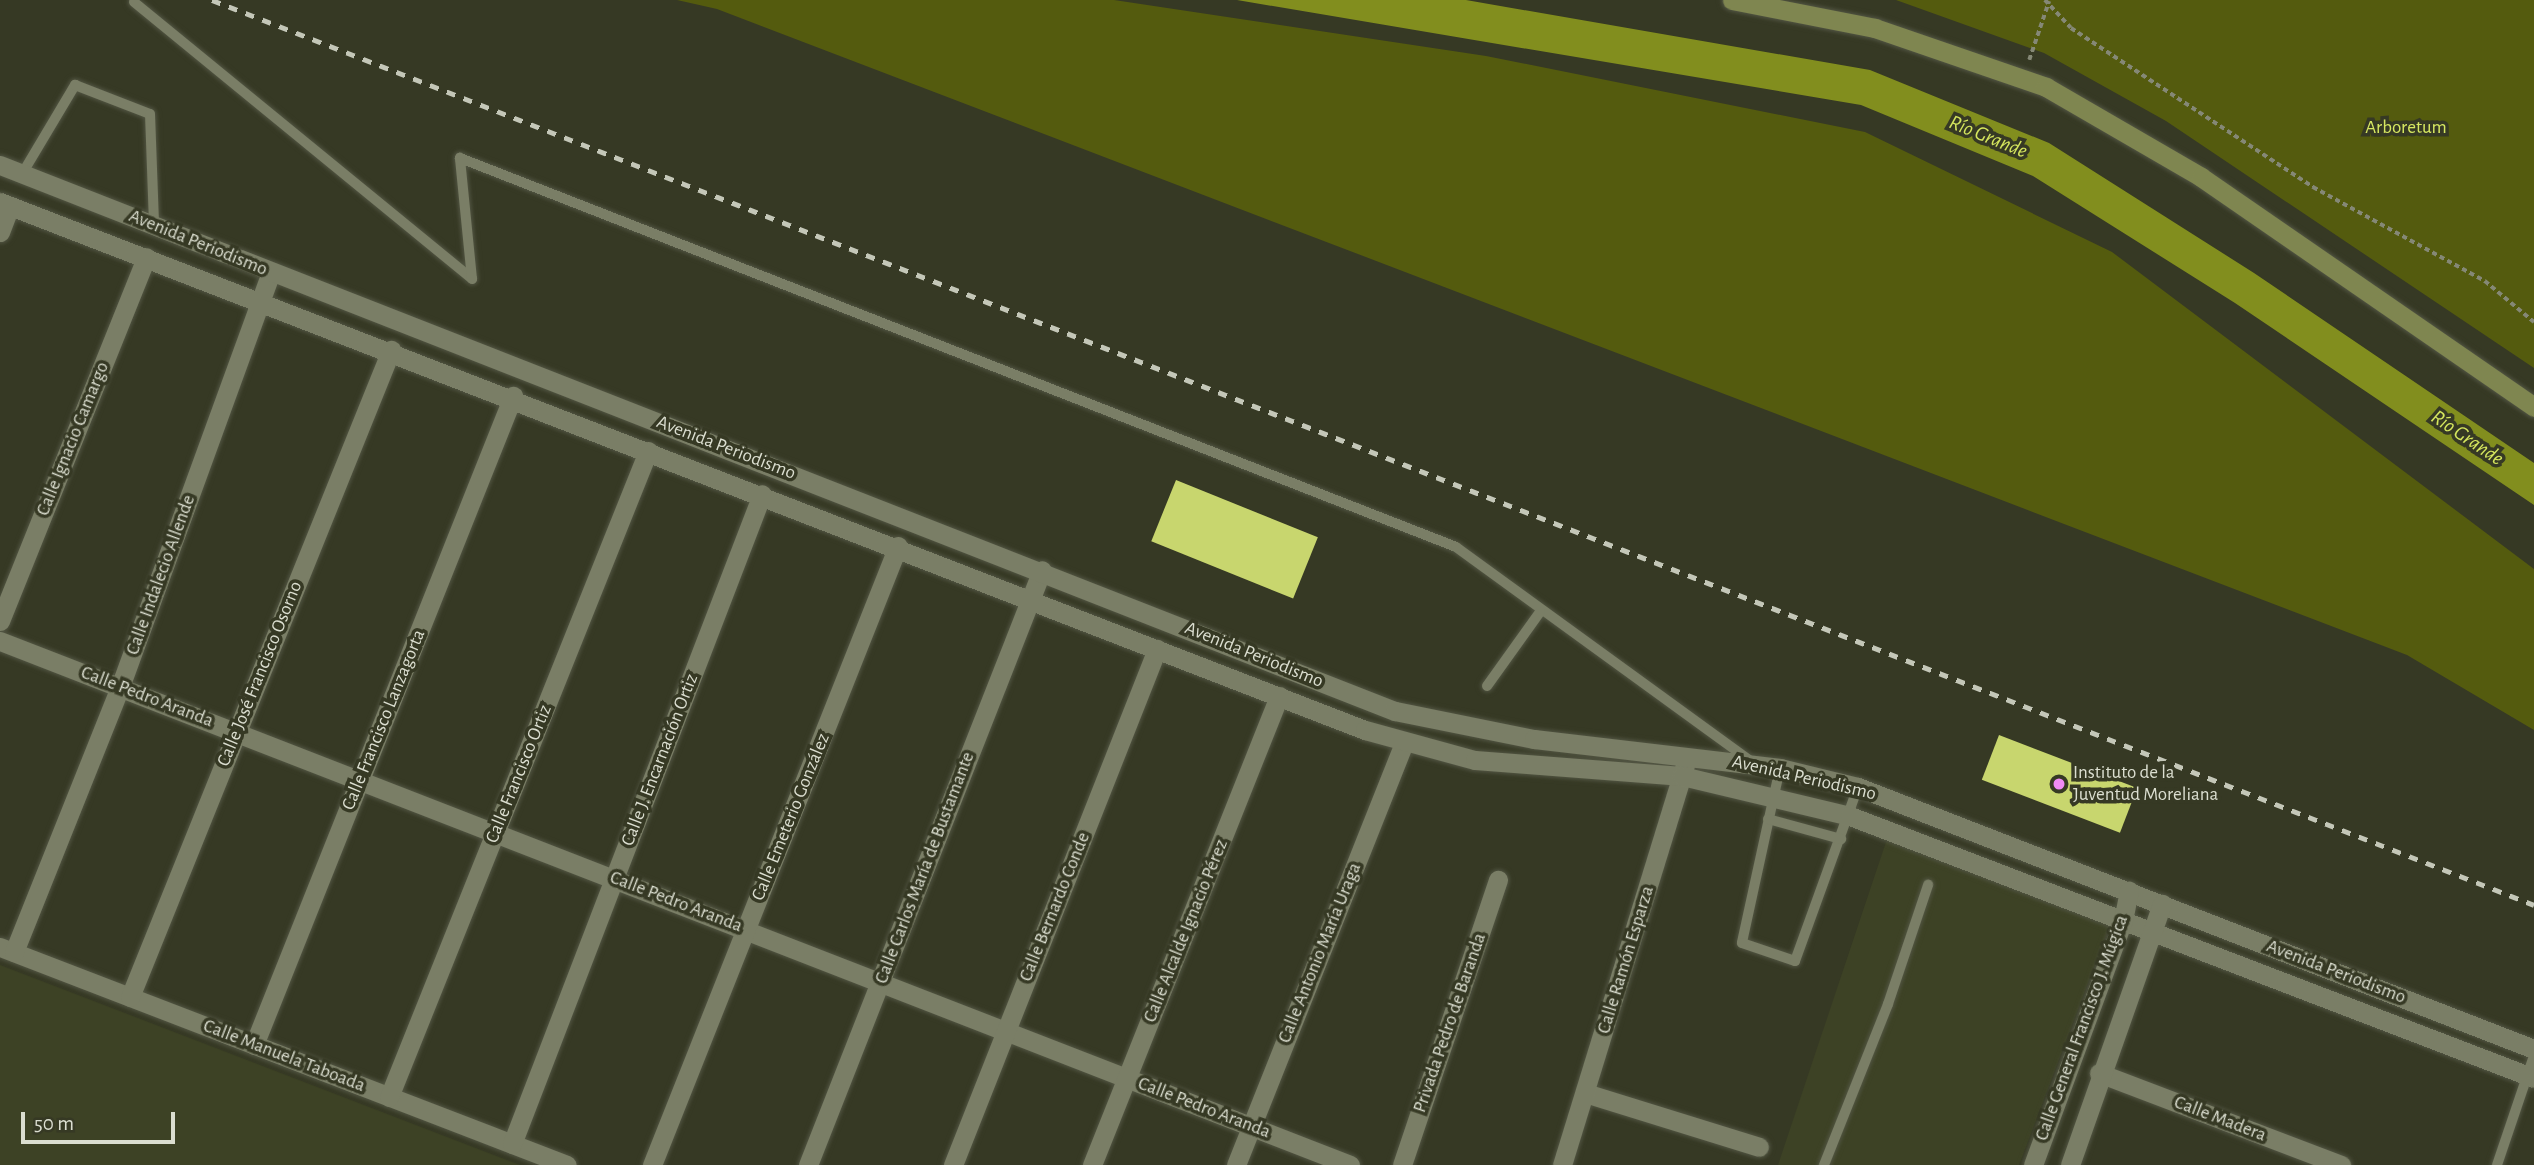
<!DOCTYPE html>
<html>
<head>
<meta charset="utf-8">
<style>
	body { margin:0 }
	#map { position:relative; width:2534px; height:1165px; overflow:hidden; background:#363924; font-family:"Alegreya Sans",sans-serif }
	div>[style] { position:absolute }
	.built>* { inset:0; background:#3d4225 }
	.green>* { inset:0; background:#545b0e }
	.water>* { inset:0; background:#828e1e }
	.building>* { inset:0; background:#c8d66e; transform-origin:0 0 }
	.path>* { height:3.5px; margin-top:-1.75px; transform-origin:0; background:repeating-linear-gradient(90deg,#858876 0 5px,transparent 0 8.5px) }
	.roads { filter:drop-shadow(0 0 2px #525543) drop-shadow(0 0 2px #525543) }
	.service>* { height:10px; margin:-5px; padding:0 5px; transform-origin:5px; border-radius:5px; background:#7a7e66 }
	.minor>* { height:19px; margin:-9.5px; padding:0 9.5px; transform-origin:9.5px; border-radius:9.5px; background:#7a7e66 }
	.tertiary>* { height:19px; margin:-9.5px; padding:0 9.5px; transform-origin:9.5px; border-radius:9.5px; background:#7a7e66 }
	.secondary>* { height:19px; margin:-9.5px; padding:0 9.5px; transform-origin:9.5px; border-radius:9.5px; background:#7f8650 }
	.rail>* { height:5px; margin-top:-2.5px; transform-origin:0; background:repeating-linear-gradient(90deg,#c4c7b8 0 9px,transparent 0 18px) }
	.dots>* { width:19px; height:19px; translate:-50% -50%; box-sizing:border-box; border:4px solid #363924; border-radius:50% }
	span { translate:-50% -50%; white-space:nowrap; text-align:center; line-height:1.15; -webkit-text-stroke:7px #363924; paint-order:stroke }
	.park-label { font-size:19px; color:#d7e861 }
	.street-label { font-size:19px; color:#dbded0 }
	.poi-label { font-size:19px; color:#dbded0 }
	.left { translate:0 -50%; text-align:left }
	.water-label { font-size:21px; color:#d5e65e; font-style:italic }
	.scale { position:absolute; left:21px; top:1112px; width:154px; height:32px; box-sizing:border-box; border:4px solid #dbded0; border-top:0; padding-left:9px; font-size:21px; line-height:24px; white-space:nowrap; color:#dbded0; -webkit-text-stroke:5px #363924; paint-order:stroke }
</style>
</head>
<body>
<div id="map">
	<div class="built">
		<i style="clip-path:polygon(1888px 836px,2111px 922px,2019px 1165px,1778px 1165px)"></i>
		<i style="clip-path:polygon(0 965px,520px 1165px,0 1165px)"></i>
	</div>
	<div class="green">
		<i style="clip-path:polygon(677px 0,1114px 0,1486px 56px,1865px 132px,2112px 252px,2534px 569px,2534px 730px,2407px 655px,717px 9px)"></i>
		<i style="clip-path:polygon(1896px 0,2534px 0,2534px 368px,2166px 121px,2044px 53px)"></i>
	</div>
	<div class="water">
		<i style="clip-path:polygon(1237px 0,1466px 0,1870px 70px,2049px 143px,2254px 273px,2534px 463px,2534px 505px,2235px 303px,2033px 176px,1861px 105px)"></i>
	</div>
	<div class="building">
		<i style="left:1176px;top:480px;width:153px;height:66px;rotate:22deg"></i>
		<i style="left:1999px;top:735px;width:148px;height:48px;rotate:21deg"></i>
	</div>
	<div class="path">
		<i style="left:2045px;top:0;width:38px;rotate:47deg"></i>
		<i style="left:2071px;top:28px;width:290px;rotate:33.3deg"></i>
		<i style="left:2313px;top:187px;width:196px;rotate:28.7deg"></i>
		<i style="left:2485px;top:281px;width:64px;rotate:39.9deg"></i>
		<i style="left:2029px;top:60px;width:62px;rotate:-71.3deg"></i>
	</div>
	<div class="roads">
		<div class="service">
			<i style="left:134px;top:2px;width:437px;rotate:39.3deg"></i>
			<i style="left:472px;top:279px;width:122px;rotate:-95.7deg"></i>
			<i style="left:460px;top:158px;width:1069px;rotate:21.33deg"></i>
			<i style="left:1456px;top:547px;width:362px;rotate:36deg"></i>
			<i style="left:22px;top:174px;width:104px;rotate:-59.2deg"></i>
			<i style="left:75px;top:85px;width:80px;rotate:21.1deg"></i>
			<i style="left:150px;top:114px;width:111px;rotate:87.9deg"></i>
			<i style="left:1487px;top:686px;width:91px;rotate:-54.4deg"></i>
			<i style="left:1780px;top:768px;width:179px;rotate:102.3deg"></i>
			<i style="left:1742px;top:943px;width:56px;rotate:18.8deg"></i>
			<i style="left:1795px;top:961px;width:185px;rotate:-70.1deg"></i>
			<i style="left:1768px;top:819px;width:76px;rotate:15.3deg"></i>
			<i style="left:1824px;top:1165px;width:173px;rotate:-68.3deg"></i>
			<i style="left:1888px;top:1004px;width:126px;rotate:-71.4deg"></i>
			<i style="left:2497px;top:1165px;width:115px;rotate:-71.3deg"></i>
		</div>
		<div class="minor">
			<i style="left:0;top:232px;width:28px;rotate:-69deg"></i>
			<i style="left:0;top:621px;width:392px;rotate:-68.1deg"></i>
			<i style="left:0;top:641px;width:1448px;rotate:21.21deg"></i>
			<i style="left:0;top:947px;width:607px;rotate:21.03deg"></i>
			<i style="left:14px;top:952px;width:285px;rotate:-68.2deg"></i>
			<i style="left:120px;top:687px;width:441px;rotate:-70deg"></i>
			<i style="left:130px;top:997px;width:698px;rotate:-68.03deg"></i>
			<i style="left:254px;top:1045px;width:699px;rotate:-68.24deg"></i>
			<i style="left:2099px;top:1073px;width:259px;rotate:20.8deg"></i>
			<i style="left:1585px;top:1093px;width:182px;rotate:17.2deg"></i>
			<i style="left:389px;top:1097px;width:696px;rotate:-68.15deg"></i>
			<i style="left:512px;top:1144px;width:696px;rotate:-68.96deg"></i>
			<i style="left:652px;top:1165px;width:666px;rotate:-68.33deg"></i>
			<i style="left:808px;top:1165px;width:639px;rotate:-68.53deg"></i>
			<i style="left:953px;top:1165px;width:555px;rotate:-68.43deg"></i>
			<i style="left:1092px;top:1165px;width:505px;rotate:-68.26deg"></i>
			<i style="left:1236px;top:1165px;width:455px;rotate:-68.3deg"></i>
			<i style="left:1402px;top:1165px;width:301px;rotate:-71.4deg"></i>
			<i style="left:1562px;top:1165px;width:422px;rotate:-72.9deg"></i>
		</div>
		<div class="tertiary">
			<i style="left:0;top:165px;width:1498px;rotate:21.38deg"></i>
			<i style="left:1395px;top:711px;width:142px;rotate:11.4deg"></i>
			<i style="left:1534px;top:739px;width:248px;rotate:6.7deg"></i>
			<i style="left:1780px;top:768px;width:80px;rotate:13.7deg"></i>
			<i style="left:1858px;top:787px;width:725px;rotate:21.19deg"></i>
			<i style="left:0;top:202px;width:1464px;rotate:21.15deg"></i>
			<i style="left:1365px;top:730px;width:114px;rotate:15.3deg"></i>
			<i style="left:1475px;top:760px;width:208px;rotate:4.4deg"></i>
			<i style="left:1682px;top:776px;width:173px;rotate:13.4deg"></i>
			<i style="left:1850px;top:816px;width:732px;rotate:20.96deg"></i>
			<i style="left:2033px;top:1165px;width:260px;rotate:-69.8deg"></i>
			<i style="left:2123px;top:921px;width:31px;rotate:-79deg"></i>
			<i style="left:2070px;top:1165px;width:277px;rotate:-70.6deg"></i>
		</div>
		<div class="secondary">
			<i style="left:1732px;top:0;width:146px;rotate:11.1deg"></i>
			<i style="left:1875px;top:28px;width:181px;rotate:19deg"></i>
			<i style="left:2046px;top:87px;width:179px;rotate:30.1deg"></i>
			<i style="left:2201px;top:177px;width:405px;rotate:34.6deg"></i>
		</div>
	</div>
	<div class="rail">
		<i style="left:212px;top:0;width:2492px;rotate:21.29deg"></i>
	</div>
	<div class="dots">
		<i style="left:2059px;top:784px;background:#f08bf5"></i>
	</div>
	<div class="park-label">
		<span style="left:2406px;top:128px">Arboretum</span>
	</div>
	<div class="street-label">
		<span style="left:198px;top:243px;rotate:22deg">Avenida Periodismo</span>
		<span style="left:73px;top:439px;rotate:-68deg">Calle Ignacio Camargo</span>
		<span style="left:726px;top:448px;rotate:21deg">Avenida Periodismo</span>
		<span style="left:161px;top:575px;rotate:-70deg">Calle Indalecio Allende</span>
		<span style="left:1254px;top:655px;rotate:22deg">Avenida Periodismo</span>
		<span style="left:260px;top:674px;rotate:-68deg">Calle José Francisco Osorno</span>
		<span style="left:147px;top:697px;rotate:21deg">Calle Pedro Aranda</span>
		<span style="left:384px;top:720px;rotate:-68deg">Calle Francisco Lanzagorta</span>
		<span style="left:660px;top:760px;rotate:-69deg">Calle J. Encarnación Ortiz</span>
		<span style="left:519px;top:774px;rotate:-68deg">Calle Francisco Ortiz</span>
		<span style="left:1804px;top:778px;rotate:13deg">Avenida Periodismo</span>
		<span style="left:791px;top:817px;rotate:-68deg">Calle Emeterio González</span>
		<span style="left:925px;top:868px;rotate:-69deg">Calle Carlos María de Bustamante</span>
		<span style="left:676px;top:902px;rotate:21deg">Calle Pedro Aranda</span>
		<span style="left:1055px;top:907px;rotate:-68deg">Calle Bernardo Conde</span>
		<span style="left:1186px;top:931px;rotate:-68deg">Calle Alcalde Ignacio Pérez</span>
		<span style="left:1320px;top:953px;rotate:-68deg">Calle Antonio María Uraga</span>
		<span style="left:1626px;top:960px;rotate:-73deg">Calle Ramón Esparza</span>
		<span style="left:2336px;top:972px;rotate:21deg">Avenida Periodismo</span>
		<span style="left:1450px;top:1023px;rotate:-71deg">Privada Pedro de Baranda</span>
		<span style="left:2082px;top:1028px;rotate:-70deg">Calle General Francisco J. Múgica</span>
		<span style="left:284px;top:1056px;rotate:21deg">Calle Manuela Taboada</span>
		<span style="left:1204px;top:1108px;rotate:21deg">Calle Pedro Aranda</span>
		<span style="left:2220px;top:1119px;rotate:21deg">Calle Madera</span>
	</div>
	<div class="poi-label">
		<span class="left" style="left:2073px;top:784px">Instituto de la<br>Juventud Moreliana</span>
	</div>
	<div class="water-label">
		<span style="left:1988px;top:137px;rotate:22deg">Río Grande</span>
		<span style="left:2467px;top:438px;rotate:34deg">Río Grande</span>
	</div>
	<div class="scale">50 m</div>
</div>
</body>
</html>
